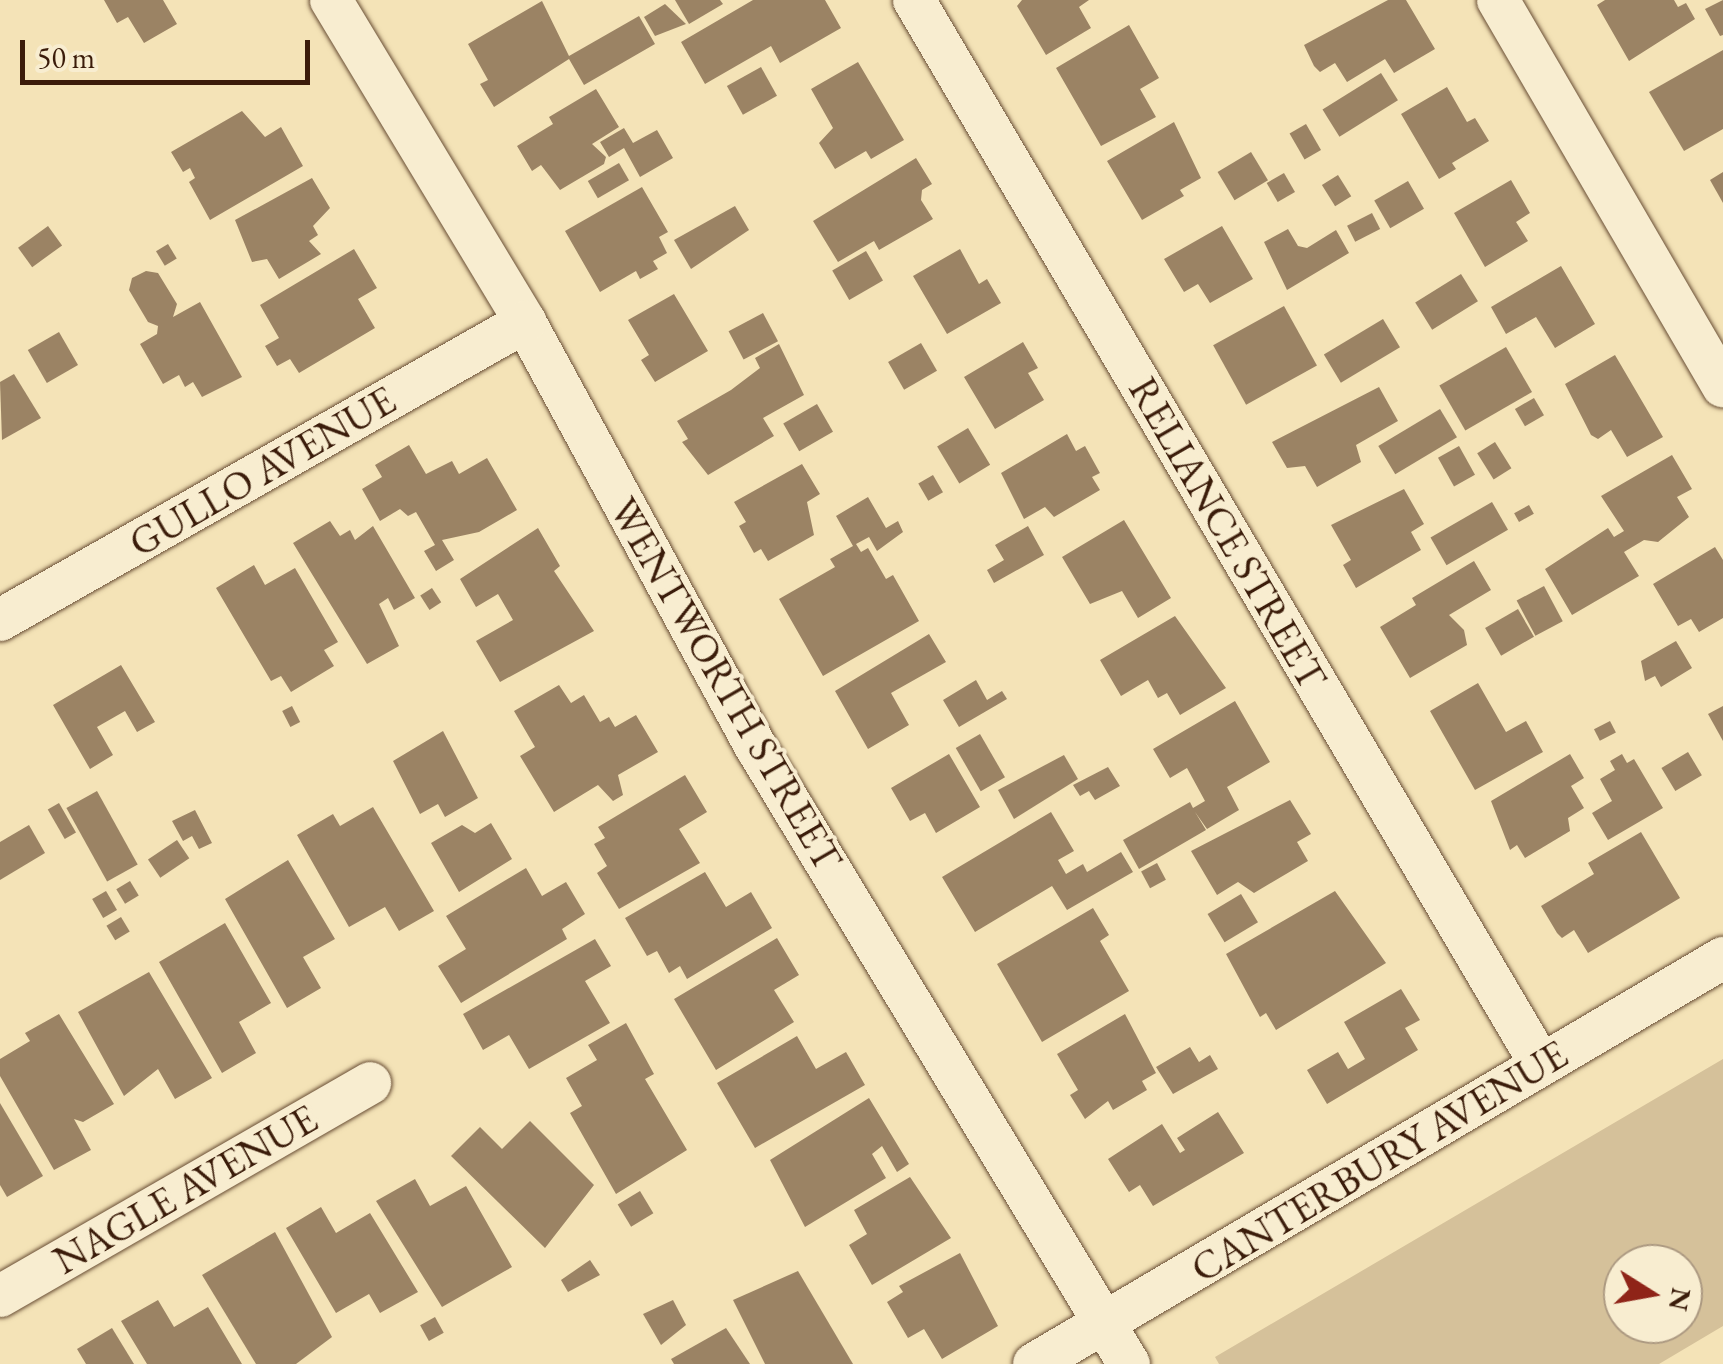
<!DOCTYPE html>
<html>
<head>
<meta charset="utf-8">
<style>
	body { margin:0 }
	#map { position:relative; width:1723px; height:1364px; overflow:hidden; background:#f4e3b7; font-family:"EB Garamond",serif }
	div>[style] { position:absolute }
	.green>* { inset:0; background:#d5c19a }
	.building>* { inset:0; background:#9b8364; transform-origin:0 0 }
	.roads { filter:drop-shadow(0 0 2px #694e35) drop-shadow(0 0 2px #694e35) }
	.minor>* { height:42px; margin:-21px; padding:0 21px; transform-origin:21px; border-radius:21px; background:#f8edd0 }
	span { translate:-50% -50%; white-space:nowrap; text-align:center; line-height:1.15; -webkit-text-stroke:8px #f8edd0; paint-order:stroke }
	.street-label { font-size:40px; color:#3b1c0a }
	.north { position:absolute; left:1603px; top:1244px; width:100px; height:100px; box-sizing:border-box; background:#f8edd0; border:2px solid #ac9981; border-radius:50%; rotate:101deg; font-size:28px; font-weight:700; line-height:40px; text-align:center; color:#3b1c0a }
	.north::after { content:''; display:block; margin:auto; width:35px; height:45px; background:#8f2418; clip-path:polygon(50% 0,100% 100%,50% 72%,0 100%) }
	.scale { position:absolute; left:20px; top:40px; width:290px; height:45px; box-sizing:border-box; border:5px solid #3b1c0a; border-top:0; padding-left:12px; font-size:30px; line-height:35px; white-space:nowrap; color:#3b1c0a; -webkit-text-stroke:8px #f8edd0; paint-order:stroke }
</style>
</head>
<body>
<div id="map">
	<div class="green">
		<i style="clip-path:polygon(evenodd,1723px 1059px,1723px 1326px,1659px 1364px,1219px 1364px,1215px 1357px,1723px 1059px,1623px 1264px,1683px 1264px,1683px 1324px,1623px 1324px,1623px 1264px)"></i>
	</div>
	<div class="building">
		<i style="clip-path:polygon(104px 0,163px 0,177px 24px,144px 43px,128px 17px,117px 23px)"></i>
		<i style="clip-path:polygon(675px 0,720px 0,723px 4px,689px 24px)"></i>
		<i style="clip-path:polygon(753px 0,825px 0,841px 28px,780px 63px,771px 46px,705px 84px,681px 42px)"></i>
		<i style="clip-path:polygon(1022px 0,1089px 0,1079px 7px,1091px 28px,1046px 55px,1017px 6px)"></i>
		<i style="clip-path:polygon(1388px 0,1406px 0,1435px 49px,1394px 73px,1385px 59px,1347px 82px,1335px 63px,1320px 72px,1314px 66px,1304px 45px)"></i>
		<i style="clip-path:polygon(1605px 0,1674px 0,1678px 7px,1686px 3px,1695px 19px,1629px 61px,1597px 5px)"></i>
		<i style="clip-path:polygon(1723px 0,1723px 35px,1720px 36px,1705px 9px)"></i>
		<i style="clip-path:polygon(542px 1px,569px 56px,639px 16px,655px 44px,584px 85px,569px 59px,494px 107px,480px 84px,488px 80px,468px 44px)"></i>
		<i style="clip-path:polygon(665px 4px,686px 24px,655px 36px,644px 17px)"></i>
		<i style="clip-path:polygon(1129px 25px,1159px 78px,1140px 89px,1156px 117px,1101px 146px,1056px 68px)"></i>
		<i style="clip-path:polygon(1723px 50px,1723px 129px,1684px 151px,1649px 92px)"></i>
		<i style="clip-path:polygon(858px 62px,904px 140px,871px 159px,866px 151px,835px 169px,819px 143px,833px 128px,811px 89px)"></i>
		<i style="left:761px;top:67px;width:33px;height:39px;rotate:61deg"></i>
		<i style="left:1381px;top:73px;width:32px;height:69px;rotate:58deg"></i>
		<i style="clip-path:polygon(1447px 87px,1467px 122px,1475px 118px,1489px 141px,1452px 163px,1456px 169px,1439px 179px,1401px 114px)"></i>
		<i style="clip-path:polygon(596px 89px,619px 127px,592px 144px,606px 157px,604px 164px,560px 190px,541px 165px,532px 171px,517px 146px,553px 124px,549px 117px)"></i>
		<i style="clip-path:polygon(242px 111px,265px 137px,281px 127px,303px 166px,210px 220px,189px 182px,195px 178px,190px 168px,183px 172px,171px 152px)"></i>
		<i style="clip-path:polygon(1174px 122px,1201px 178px,1180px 190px,1184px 196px,1142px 220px,1107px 161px)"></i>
		<i style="left:1306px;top:124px;width:30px;height:19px;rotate:60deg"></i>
		<i style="clip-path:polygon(624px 128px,633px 143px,657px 130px,673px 158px,640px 177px,624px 148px,609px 157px,600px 142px)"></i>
		<i style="left:1251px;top:152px;width:33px;height:39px;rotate:59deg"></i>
		<i style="clip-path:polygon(916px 158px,932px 184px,922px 190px,921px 200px,933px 219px,879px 250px,874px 241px,838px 262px,813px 221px)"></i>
		<i style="left:619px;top:163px;width:20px;height:36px;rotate:60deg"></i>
		<i style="clip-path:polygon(1723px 172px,1723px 203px,1710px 180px)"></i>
		<i style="left:1284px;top:173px;width:22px;height:20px;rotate:60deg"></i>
		<i style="left:1338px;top:175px;width:25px;height:19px;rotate:58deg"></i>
		<i style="clip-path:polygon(312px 178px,330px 208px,313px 226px,318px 235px,309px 241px,321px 254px,279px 279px,267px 259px,252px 262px,235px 220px)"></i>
		<i style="clip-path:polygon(1511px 180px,1530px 213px,1516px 222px,1528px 241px,1485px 267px,1454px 213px)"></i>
		<i style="left:1408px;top:181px;width:32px;height:39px;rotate:60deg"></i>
		<i style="clip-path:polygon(642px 187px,668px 232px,659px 237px,667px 253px,653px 261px,658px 269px,640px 279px,636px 271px,600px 292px,565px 231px)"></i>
		<i style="clip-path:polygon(735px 206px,749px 230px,691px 269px,674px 240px)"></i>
		<i style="left:1372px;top:213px;width:18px;height:28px;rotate:63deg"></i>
		<i style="left:48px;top:226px;width:24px;height:37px;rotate:54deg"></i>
		<i style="clip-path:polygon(1222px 226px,1253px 279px,1210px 303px,1198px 284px,1184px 292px,1164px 259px)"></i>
		<i style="clip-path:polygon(1288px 229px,1298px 246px,1307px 248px,1336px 230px,1349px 253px,1287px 290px,1264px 242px)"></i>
		<i style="left:168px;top:244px;width:17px;height:14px;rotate:59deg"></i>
		<i style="clip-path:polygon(354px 249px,377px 288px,358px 299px,375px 328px,299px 373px,290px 359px,277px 366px,265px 346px,279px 338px,260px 305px)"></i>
		<i style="clip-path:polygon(960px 249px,979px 284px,987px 279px,1001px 303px,947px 334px,913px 276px)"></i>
		<i style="left:866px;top:251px;width:34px;height:39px;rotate:60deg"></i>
		<i style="clip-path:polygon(1561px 266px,1595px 324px,1555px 348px,1536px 317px,1506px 334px,1491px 307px)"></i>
		<i style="clip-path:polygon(146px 271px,158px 273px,177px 304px,173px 317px,200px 302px,242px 377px,202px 397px,193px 382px,185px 387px,179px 375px,163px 384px,140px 344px,157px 334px,158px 326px,148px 322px,129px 290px,132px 278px)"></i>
		<i style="left:1461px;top:274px;width:32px;height:54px;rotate:58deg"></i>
		<i style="clip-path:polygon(674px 294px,708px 351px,655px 382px,641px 360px,649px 355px,628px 320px)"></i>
		<i style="left:1284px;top:306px;width:68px;height:81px;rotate:61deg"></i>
		<i style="left:763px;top:313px;width:32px;height:39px;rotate:62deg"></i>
		<i style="left:1383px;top:319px;width:33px;height:69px;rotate:59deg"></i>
		<i style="left:59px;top:332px;width:38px;height:36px;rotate:60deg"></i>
		<i style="clip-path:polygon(1023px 342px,1038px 368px,1028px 373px,1044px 400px,995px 429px,964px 377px)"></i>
		<i style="left:921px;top:343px;width:32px;height:38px;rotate:60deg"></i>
		<i style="clip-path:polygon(779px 344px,804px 395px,763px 418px,774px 436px,708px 475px,682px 442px,688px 439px,677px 421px,731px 390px,760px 368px,755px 358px)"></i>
		<i style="left:1506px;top:347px;width:52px;height:77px;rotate:60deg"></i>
		<i style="clip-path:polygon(1615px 355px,1663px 437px,1627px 457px,1611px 430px,1598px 439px,1591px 435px,1565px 384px)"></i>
		<i style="clip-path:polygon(14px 374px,41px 418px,2px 440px,0 382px)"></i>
		<i style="clip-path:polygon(1379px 387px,1398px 421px,1356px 445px,1361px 462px,1317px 487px,1305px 466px,1287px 468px,1272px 442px)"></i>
		<i style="left:1534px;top:398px;width:20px;height:22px;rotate:60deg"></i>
		<i style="left:817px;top:404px;width:32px;height:39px;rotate:60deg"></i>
		<i style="left:1440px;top:409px;width:33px;height:72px;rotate:59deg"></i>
		<i style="left:968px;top:428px;width:43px;height:36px;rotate:59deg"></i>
		<i style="clip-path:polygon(1067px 434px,1076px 451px,1085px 446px,1100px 473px,1092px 477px,1100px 490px,1054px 517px,1045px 507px,1024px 519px,1001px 473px)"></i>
		<i style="left:1495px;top:442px;width:31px;height:21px;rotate:58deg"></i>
		<i style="clip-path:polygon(409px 445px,426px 474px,452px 461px,459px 474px,487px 458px,517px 510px,479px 532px,442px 540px,454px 560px,436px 571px,424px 551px,435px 545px,416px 512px,408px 516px,400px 509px,380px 521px,362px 489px,382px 477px,375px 465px)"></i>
		<i style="left:1459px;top:446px;width:33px;height:24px;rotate:61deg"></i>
		<i style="clip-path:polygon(1672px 455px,1692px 489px,1677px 497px,1689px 517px,1658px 542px,1644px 540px,1624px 552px,1639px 576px,1572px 615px,1545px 569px,1608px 528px,1614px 537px,1624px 531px,1601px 496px)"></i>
		<i style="clip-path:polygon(802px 464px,820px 494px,807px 502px,814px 535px,768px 561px,761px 549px,754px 553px,739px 526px,746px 522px,734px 502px)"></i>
		<i style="left:933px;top:475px;width:20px;height:17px;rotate:60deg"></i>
		<i style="clip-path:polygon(1404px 489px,1424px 524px,1411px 532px,1421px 550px,1356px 588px,1343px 565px,1351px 560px,1331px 525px)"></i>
		<i style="clip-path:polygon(868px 497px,886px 528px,898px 521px,903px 532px,877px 551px,869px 537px,856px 544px,861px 552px,868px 548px,886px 579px,893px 575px,919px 621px,823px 676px,779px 599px,835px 567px,830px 559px,853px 546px,836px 516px)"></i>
		<i style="left:1492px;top:502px;width:32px;height:71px;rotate:60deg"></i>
		<i style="left:1529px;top:505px;width:10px;height:17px;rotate:61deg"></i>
		<i style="clip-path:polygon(1124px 520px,1171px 598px,1138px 618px,1122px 591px,1090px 604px,1062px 557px)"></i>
		<i style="clip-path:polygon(330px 521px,340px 536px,350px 530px,355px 540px,373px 526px,415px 598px,394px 610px,388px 598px,379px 604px,399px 646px,367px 664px,293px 543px)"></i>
		<i style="clip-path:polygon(1028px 526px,1044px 555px,994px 583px,987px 570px,1004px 560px,995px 545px)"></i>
		<i style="clip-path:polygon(538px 528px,560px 566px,554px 571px,594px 631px,500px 682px,476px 641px,513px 620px,498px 594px,476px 607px,460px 579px)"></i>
		<i style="clip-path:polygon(1715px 547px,1723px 560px,1723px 618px,1699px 632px,1691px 619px,1678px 626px,1653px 584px)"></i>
		<i style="clip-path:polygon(1474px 561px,1491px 590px,1449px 615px,1464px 630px,1467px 645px,1410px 678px,1380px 627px,1416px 605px,1412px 598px)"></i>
		<i style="clip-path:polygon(254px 565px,265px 585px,295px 568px,338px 642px,324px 650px,334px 666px,291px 692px,281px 676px,271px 681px,216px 588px)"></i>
		<i style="left:1544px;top:586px;width:40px;height:31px;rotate:62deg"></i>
		<i style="left:432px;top:588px;width:17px;height:14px;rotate:57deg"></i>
		<i style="left:1518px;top:609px;width:32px;height:38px;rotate:60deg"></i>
		<i style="clip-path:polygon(1175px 616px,1226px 688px,1180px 715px,1167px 693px,1158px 698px,1148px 680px,1121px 696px,1100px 660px)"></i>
		<i style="clip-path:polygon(929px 634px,946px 662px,891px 693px,909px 725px,868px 749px,835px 691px)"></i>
		<i style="clip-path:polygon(1676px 641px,1692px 668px,1661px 687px,1655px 676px,1645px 681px,1641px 661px)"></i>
		<i style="clip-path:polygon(121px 665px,155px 722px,137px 732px,125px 711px,97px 727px,113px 755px,90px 769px,53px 705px)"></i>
		<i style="clip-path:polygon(976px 680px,987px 700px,1002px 691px,1007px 699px,959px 727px,943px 700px)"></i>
		<i style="clip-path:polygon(1478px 683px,1506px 732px,1526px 721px,1543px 752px,1475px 790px,1430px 711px)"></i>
		<i style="clip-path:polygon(559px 685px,571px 703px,584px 695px,600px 722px,609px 717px,615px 727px,636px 715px,658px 752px,618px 775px,623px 795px,613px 801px,598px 785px,554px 812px,520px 756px,535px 747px,514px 711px)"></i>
		<i style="clip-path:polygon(1235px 701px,1270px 762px,1227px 787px,1239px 810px,1207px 829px,1195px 812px,1206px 830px,1139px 869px,1123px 840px,1190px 802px,1193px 808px,1205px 801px,1187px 768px,1170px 778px,1153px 749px)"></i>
		<i style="left:292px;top:706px;width:18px;height:11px;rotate:63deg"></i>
		<i style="clip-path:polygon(1723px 706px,1723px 741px,1708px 714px)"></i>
		<i style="left:1610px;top:721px;width:13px;height:18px;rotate:63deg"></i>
		<i style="clip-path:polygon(443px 731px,478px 798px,445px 817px,438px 804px,420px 814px,393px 761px)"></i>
		<i style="left:980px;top:734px;width:50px;height:28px;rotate:60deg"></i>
		<i style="left:1688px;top:752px;width:27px;height:31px;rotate:59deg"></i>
		<i style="clip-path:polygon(949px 754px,980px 807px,936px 833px,925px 813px,910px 821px,891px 788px)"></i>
		<i style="clip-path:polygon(1570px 754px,1584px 778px,1571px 786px,1584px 808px,1568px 818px,1570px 831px,1525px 858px,1517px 845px,1510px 850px,1491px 801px)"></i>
		<i style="clip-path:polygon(1622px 754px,1627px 763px,1634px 759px,1663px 808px,1608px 840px,1592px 813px,1612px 801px,1600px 779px,1615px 770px,1610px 761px)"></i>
		<i style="clip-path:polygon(1064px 755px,1078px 779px,1014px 819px,998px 790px)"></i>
		<i style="clip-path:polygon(1108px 767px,1120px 786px,1095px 800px,1089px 791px,1080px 796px,1073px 785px)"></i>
		<i style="clip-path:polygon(685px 775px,707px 812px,679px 829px,700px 863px,619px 909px,597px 873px,607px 866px,594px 844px,605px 838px,598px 827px)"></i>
		<i style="left:97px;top:791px;width:84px;height:35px;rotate:61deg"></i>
		<i style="clip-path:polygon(1290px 800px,1311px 834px,1297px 842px,1308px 861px,1254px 893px,1238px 882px,1217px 895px,1191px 851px)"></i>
		<i style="left:59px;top:803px;width:34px;height:13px;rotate:60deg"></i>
		<i style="clip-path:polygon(373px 807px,434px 911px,399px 931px,385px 907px,349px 927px,297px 835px,333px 814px,340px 826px)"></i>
		<i style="clip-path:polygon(195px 810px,212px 843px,199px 849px,192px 836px,183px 841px,172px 821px)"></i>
		<i style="clip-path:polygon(1051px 812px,1074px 851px,1058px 860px,1066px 874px,1083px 864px,1087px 872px,1121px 852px,1133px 872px,1067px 910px,1052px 886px,975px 932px,942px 877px)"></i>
		<i style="clip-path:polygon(491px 823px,512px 859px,459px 892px,431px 843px,462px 825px,475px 833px)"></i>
		<i style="clip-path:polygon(29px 825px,45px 853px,0 880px,0 842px)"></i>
		<i style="clip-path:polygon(1641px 832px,1680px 898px,1588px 953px,1574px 930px,1562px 938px,1557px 933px,1541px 906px,1594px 874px,1588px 863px)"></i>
		<i style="left:177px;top:840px;width:22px;height:35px;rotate:56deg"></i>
		<i style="clip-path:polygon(288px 860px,335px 939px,303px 957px,321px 988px,287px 1008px,225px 899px)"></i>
		<i style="left:1157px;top:863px;width:19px;height:18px;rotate:62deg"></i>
		<i style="clip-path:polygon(526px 868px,542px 896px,566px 882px,585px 914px,562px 929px,567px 939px,461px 1003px,438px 966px,466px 949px,446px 916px)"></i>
		<i style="clip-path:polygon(705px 872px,726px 907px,751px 892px,772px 928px,687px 979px,680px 966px,669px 973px,657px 951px,647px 956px,625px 918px)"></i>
		<i style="left:130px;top:881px;width:17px;height:16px;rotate:59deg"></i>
		<i style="left:106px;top:891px;width:22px;height:16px;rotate:60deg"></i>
		<i style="clip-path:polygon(1335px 891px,1386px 963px,1276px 1030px,1266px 1013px,1260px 1017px,1226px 954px)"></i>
		<i style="left:1241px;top:894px;width:33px;height:39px;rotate:59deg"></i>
		<i style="clip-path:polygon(1093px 908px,1109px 935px,1100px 941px,1129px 991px,1042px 1042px,997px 964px)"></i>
		<i style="left:121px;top:917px;width:17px;height:17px;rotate:59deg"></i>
		<i style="clip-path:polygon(225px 923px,271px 1003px,239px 1022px,256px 1053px,222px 1073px,159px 962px)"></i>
		<i style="clip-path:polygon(777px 938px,799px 975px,774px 990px,794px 1022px,716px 1070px,674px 999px)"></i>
		<i style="clip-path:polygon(595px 939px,611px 966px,585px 981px,610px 1023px,529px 1069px,509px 1035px,483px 1050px,463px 1014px)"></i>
		<i style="clip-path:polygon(149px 972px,212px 1078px,175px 1099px,158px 1069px,124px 1096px,78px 1012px)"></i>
		<i style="clip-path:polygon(1401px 989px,1420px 1020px,1405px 1028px,1418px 1050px,1327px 1104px,1307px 1070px,1338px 1052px,1348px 1069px,1365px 1059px,1344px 1022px)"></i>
		<i style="clip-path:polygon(59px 1014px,114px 1104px,83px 1122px,74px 1119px,91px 1150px,54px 1170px,0 1076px,0 1059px,30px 1041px,25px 1033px)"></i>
		<i style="clip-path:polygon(1125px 1014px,1156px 1073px,1142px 1081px,1147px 1090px,1113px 1110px,1108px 1101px,1085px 1119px,1070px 1095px,1078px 1090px,1057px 1054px)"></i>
		<i style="clip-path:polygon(626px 1023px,654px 1074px,645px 1079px,687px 1150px,616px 1194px,570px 1113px,582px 1106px,566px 1078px,597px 1060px,588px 1045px)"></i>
		<i style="clip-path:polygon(797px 1036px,816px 1069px,846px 1052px,865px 1085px,755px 1148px,717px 1083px)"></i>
		<i style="clip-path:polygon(1190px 1047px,1199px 1062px,1210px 1055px,1218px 1069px,1173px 1094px,1156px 1067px)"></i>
		<i style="clip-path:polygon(869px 1098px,909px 1164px,897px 1172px,882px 1146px,872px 1154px,886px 1178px,805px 1227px,770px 1160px)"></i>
		<i style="clip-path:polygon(0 1103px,43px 1176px,7px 1197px,0 1185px)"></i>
		<i style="clip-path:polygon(1218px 1112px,1244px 1153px,1153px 1206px,1140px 1185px,1129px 1192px,1108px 1159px,1162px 1124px,1180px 1153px,1185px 1150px,1177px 1138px)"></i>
		<i style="clip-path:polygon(530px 1121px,594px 1185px,545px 1248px,451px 1156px,480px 1127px,502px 1149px)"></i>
		<i style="clip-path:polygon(910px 1177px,951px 1238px,872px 1285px,849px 1245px,867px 1234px,854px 1210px)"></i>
		<i style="clip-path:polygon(415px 1179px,430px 1206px,466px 1186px,512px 1267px,442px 1307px,376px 1201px)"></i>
		<i style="left:640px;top:1191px;width:26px;height:26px;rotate:59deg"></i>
		<i style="clip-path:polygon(321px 1207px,336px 1233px,370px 1213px,418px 1292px,380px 1313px,369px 1294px,336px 1313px,286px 1228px)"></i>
		<i style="clip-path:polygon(275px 1232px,332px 1337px,296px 1364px,256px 1364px,202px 1275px)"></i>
		<i style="clip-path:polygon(960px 1253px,998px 1326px,942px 1359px,924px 1329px,908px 1338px,887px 1302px,903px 1292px,899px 1286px)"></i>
		<i style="clip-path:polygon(590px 1260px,600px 1275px,568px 1292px,561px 1280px)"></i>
		<i style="clip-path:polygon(798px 1271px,853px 1364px,765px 1364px,733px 1300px)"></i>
		<i style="clip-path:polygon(158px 1300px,174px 1327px,208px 1307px,242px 1364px,147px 1364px,121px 1321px)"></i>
		<i style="clip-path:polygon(673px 1300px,686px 1325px,661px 1345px,643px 1314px)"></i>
		<i style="left:435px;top:1317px;width:18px;height:17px;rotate:61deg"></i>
		<i style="clip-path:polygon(112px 1328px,134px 1364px,86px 1364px,77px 1349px)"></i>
		<i style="clip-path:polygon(726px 1328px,750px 1364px,674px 1364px,671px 1359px)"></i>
	</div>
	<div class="roads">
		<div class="minor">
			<i style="left:331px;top:0;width:376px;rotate:58.9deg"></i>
			<i style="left:525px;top:322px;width:484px;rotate:61.5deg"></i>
			<i style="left:756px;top:747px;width:721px;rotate:58.85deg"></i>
			<i style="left:914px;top:0;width:1236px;rotate:59.51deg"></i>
			<i style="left:1498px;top:0;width:447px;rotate:59.8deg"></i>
			<i style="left:0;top:620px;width:604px;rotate:-29.58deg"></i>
			<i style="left:0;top:1296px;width:427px;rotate:-29.9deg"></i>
			<i style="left:1034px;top:1364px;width:800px;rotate:-30.51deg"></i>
		</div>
	</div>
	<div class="street-label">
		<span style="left:262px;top:471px;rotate:-30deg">GULLO AVENUE</span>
		<span style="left:1228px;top:533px;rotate:60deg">RELIANCE STREET</span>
		<span style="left:726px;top:684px;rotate:60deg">WENTWORTH STREET</span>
		<span style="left:1379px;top:1161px;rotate:-31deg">CANTERBURY AVENUE</span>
		<span style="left:185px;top:1189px;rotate:-30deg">NAGLE AVENUE</span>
	</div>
	<div class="north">N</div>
	<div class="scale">50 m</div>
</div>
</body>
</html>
